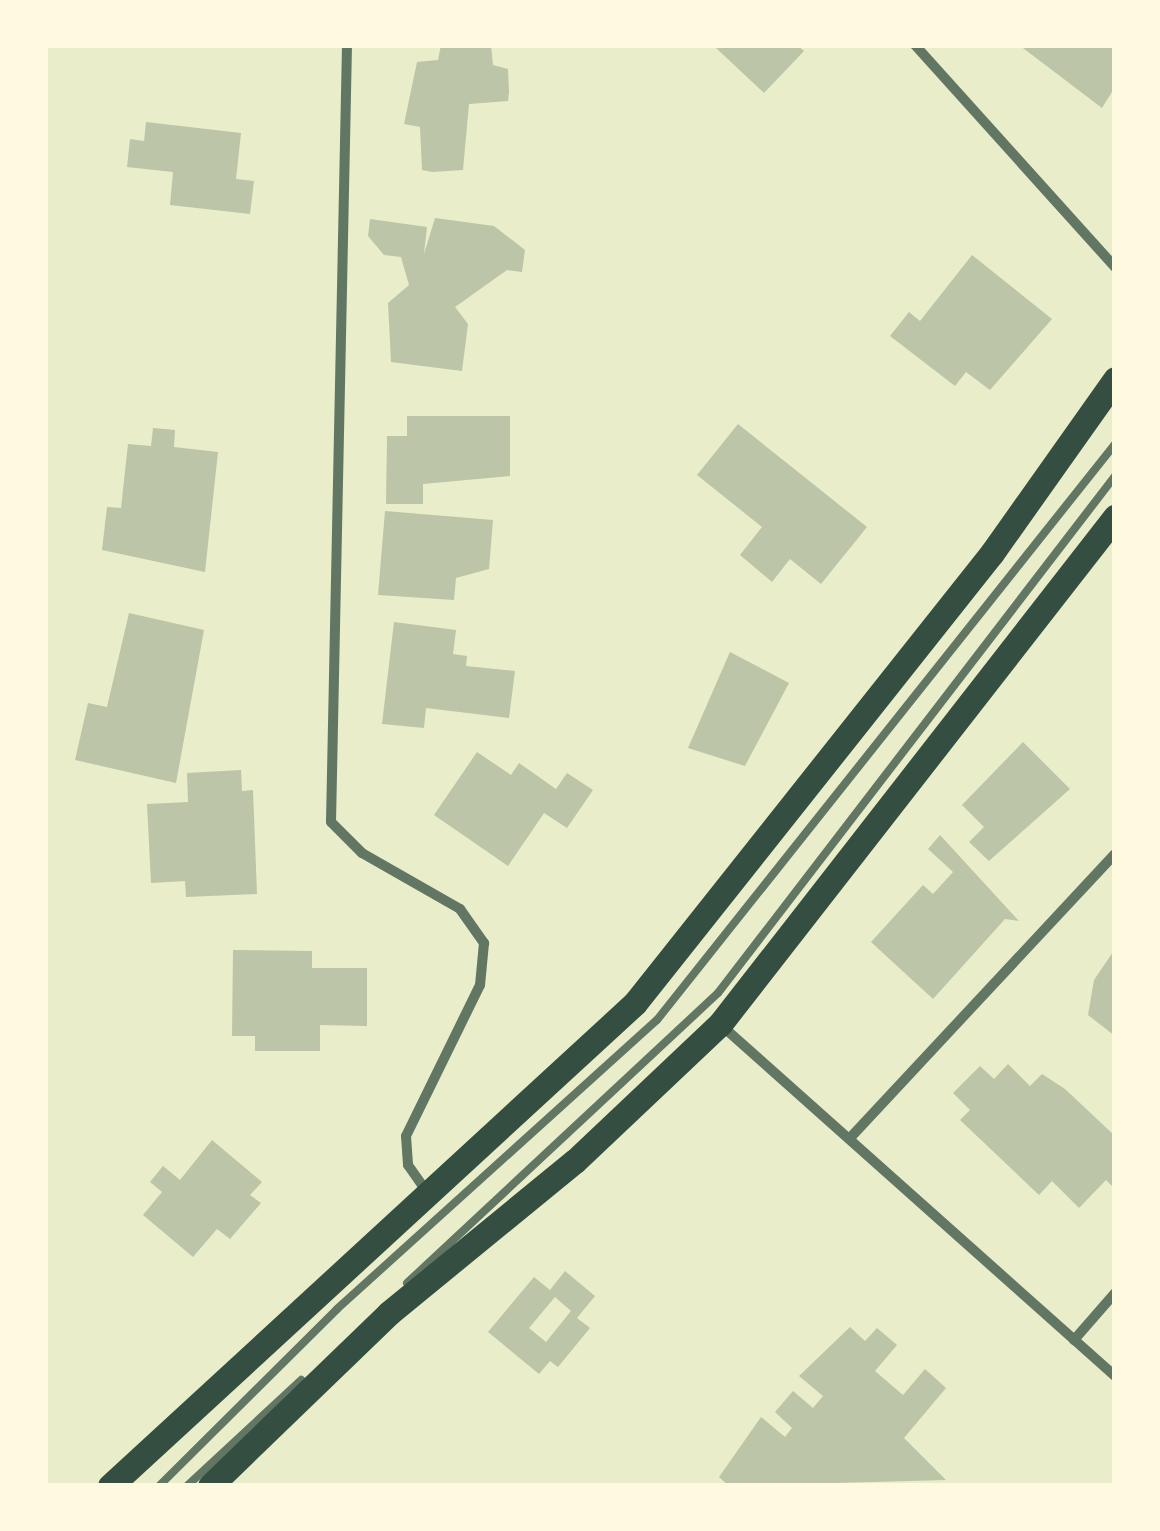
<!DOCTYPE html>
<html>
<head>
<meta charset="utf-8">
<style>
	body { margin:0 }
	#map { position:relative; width:1160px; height:1531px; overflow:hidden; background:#e9edc9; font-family:Roboto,sans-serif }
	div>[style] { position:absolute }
	.building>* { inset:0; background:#bcc5a7 }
	.service>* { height:8px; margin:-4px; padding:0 4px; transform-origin:4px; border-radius:4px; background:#617663 }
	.minor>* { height:10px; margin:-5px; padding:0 5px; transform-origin:5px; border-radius:5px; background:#617663 }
	.primary>* { height:25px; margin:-12.5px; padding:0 12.5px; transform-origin:12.5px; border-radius:12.5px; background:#344e41 }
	span { translate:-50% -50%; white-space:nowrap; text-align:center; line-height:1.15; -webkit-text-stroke:9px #fefae0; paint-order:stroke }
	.frame { position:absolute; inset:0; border:48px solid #fefae0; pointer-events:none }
</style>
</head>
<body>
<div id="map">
	<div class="building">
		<i style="clip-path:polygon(441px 45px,491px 45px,493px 65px,508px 69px,509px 92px,508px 101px,469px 104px,463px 170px,432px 172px,422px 170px,420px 127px,404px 124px,417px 62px,438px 60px)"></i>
		<i style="clip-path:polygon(797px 45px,804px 51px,764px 93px,715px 47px)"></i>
		<i style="clip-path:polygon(1019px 45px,1115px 45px,1115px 87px,1102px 108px)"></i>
		<i style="clip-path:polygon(146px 122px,241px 133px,236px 179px,254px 181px,250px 214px,170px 205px,173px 172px,127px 167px,130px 139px,144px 141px)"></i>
		<i style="clip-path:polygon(435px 218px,494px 226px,525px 250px,522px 272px,507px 270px,455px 307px,468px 324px,462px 371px,391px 362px,388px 303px,409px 285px,401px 257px,384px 255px,368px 236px,370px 219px,427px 227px,424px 254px)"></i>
		<i style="clip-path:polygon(972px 255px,1052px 319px,990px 390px,966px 372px,955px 386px,890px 336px,909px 312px,920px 321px)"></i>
		<i style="clip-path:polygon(407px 416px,510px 416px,510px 476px,423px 484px,423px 504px,386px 504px,387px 436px,407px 436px)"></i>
		<i style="clip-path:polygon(738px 424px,867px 527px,821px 584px,790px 559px,772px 582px,740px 555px,762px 527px,697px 475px)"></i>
		<i style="clip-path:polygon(153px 428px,175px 430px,174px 447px,218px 452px,205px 572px,102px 550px,107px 507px,121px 508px,128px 444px,151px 446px)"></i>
		<i style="clip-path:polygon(385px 511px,493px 520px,489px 569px,456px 578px,454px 600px,378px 595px)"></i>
		<i style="clip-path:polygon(129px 613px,204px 630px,176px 783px,75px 760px,88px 703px,107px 707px)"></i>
		<i style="clip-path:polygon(394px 622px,456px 630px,453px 654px,467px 656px,466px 666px,515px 671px,509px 718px,426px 708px,424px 728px,382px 724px)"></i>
		<i style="clip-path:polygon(730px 652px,789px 683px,745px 766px,688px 748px)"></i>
		<i style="clip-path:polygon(1023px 742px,1070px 789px,989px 861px,969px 842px,984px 827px,962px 805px)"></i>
		<i style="clip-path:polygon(477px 752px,511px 775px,519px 763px,556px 789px,567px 773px,593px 790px,567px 828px,544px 813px,508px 866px,434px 815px)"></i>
		<i style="clip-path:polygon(241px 770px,242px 791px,253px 790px,257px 894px,186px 897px,185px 881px,151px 883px,147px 804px,188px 802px,187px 773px)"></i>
		<i style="clip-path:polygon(940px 835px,1019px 921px,1005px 919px,933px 999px,871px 942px,923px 885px,933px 894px,953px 872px,928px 849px)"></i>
		<i style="clip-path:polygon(1115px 949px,1115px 1036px,1088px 1015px,1094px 980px)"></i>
		<i style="clip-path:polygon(233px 950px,312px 951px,312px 968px,367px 968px,367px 1026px,320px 1025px,320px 1051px,255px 1051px,255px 1036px,232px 1036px)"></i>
		<i style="clip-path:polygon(1008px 1064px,1030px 1086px,1042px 1074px,1065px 1089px,1115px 1136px,1115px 1189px,1106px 1180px,1079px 1208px,1052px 1181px,1039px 1195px,960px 1120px,970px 1110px,953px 1093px,980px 1066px,994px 1079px)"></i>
		<i style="clip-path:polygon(212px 1140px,262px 1182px,250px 1195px,261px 1203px,230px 1239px,217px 1229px,193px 1257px,143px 1215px,162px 1192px,150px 1182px,163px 1166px,180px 1180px)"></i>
		<i style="clip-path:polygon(evenodd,565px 1271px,595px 1296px,577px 1318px,590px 1328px,558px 1367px,550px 1361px,539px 1374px,488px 1332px,534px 1277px,550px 1290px,565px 1271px,555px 1297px,571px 1311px,546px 1342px,529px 1328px,555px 1297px)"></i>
		<i style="clip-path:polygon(850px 1327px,865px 1341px,877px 1328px,897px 1345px,875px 1371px,903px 1395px,925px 1369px,946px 1388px,904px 1438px,946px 1480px,729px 1486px,719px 1477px,761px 1417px,785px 1437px,792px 1428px,775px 1412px,793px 1391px,813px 1408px,823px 1396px,799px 1376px)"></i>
	</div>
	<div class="service">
		<i style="left:407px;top:1283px;width:425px;rotate:-43deg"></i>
		<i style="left:718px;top:993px;width:652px;rotate:-52.48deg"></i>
		<i style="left:159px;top:1486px;width:251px;rotate:-44.8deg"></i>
		<i style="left:337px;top:1309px;width:431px;rotate:-42.1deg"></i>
		<i style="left:657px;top:1020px;width:736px;rotate:-51.51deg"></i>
		<i style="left:187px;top:1486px;width:156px;rotate:-42.9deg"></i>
	</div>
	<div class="minor">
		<i style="left:347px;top:45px;width:777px;rotate:91.18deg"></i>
		<i style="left:331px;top:822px;width:44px;rotate:45deg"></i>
		<i style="left:362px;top:853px;width:113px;rotate:29.7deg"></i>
		<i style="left:460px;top:909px;width:42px;rotate:54.8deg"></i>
		<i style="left:484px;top:943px;width:42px;rotate:95.4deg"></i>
		<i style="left:480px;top:985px;width:168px;rotate:116.1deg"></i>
		<i style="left:406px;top:1136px;width:29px;rotate:86deg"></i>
		<i style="left:408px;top:1165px;width:32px;rotate:55deg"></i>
		<i style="left:915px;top:45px;width:299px;rotate:48deg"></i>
		<i style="left:721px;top:1025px;width:528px;rotate:41.7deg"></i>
		<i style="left:850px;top:1138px;width:388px;rotate:-47deg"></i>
		<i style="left:1074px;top:1340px;width:62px;rotate:-48.9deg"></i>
	</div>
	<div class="primary">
		<i style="left:110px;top:1486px;width:713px;rotate:-42.61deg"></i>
		<i style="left:635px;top:1003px;width:574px;rotate:-51.57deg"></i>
		<i style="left:992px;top:553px;width:213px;rotate:-54.7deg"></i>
		<i style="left:210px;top:1486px;width:249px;rotate:-44deg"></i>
		<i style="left:389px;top:1313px;width:240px;rotate:-39.3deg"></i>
		<i style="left:575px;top:1161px;width:199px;rotate:-43.4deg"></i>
		<i style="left:720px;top:1024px;width:643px;rotate:-52.08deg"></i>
	</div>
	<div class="frame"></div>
</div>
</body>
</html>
